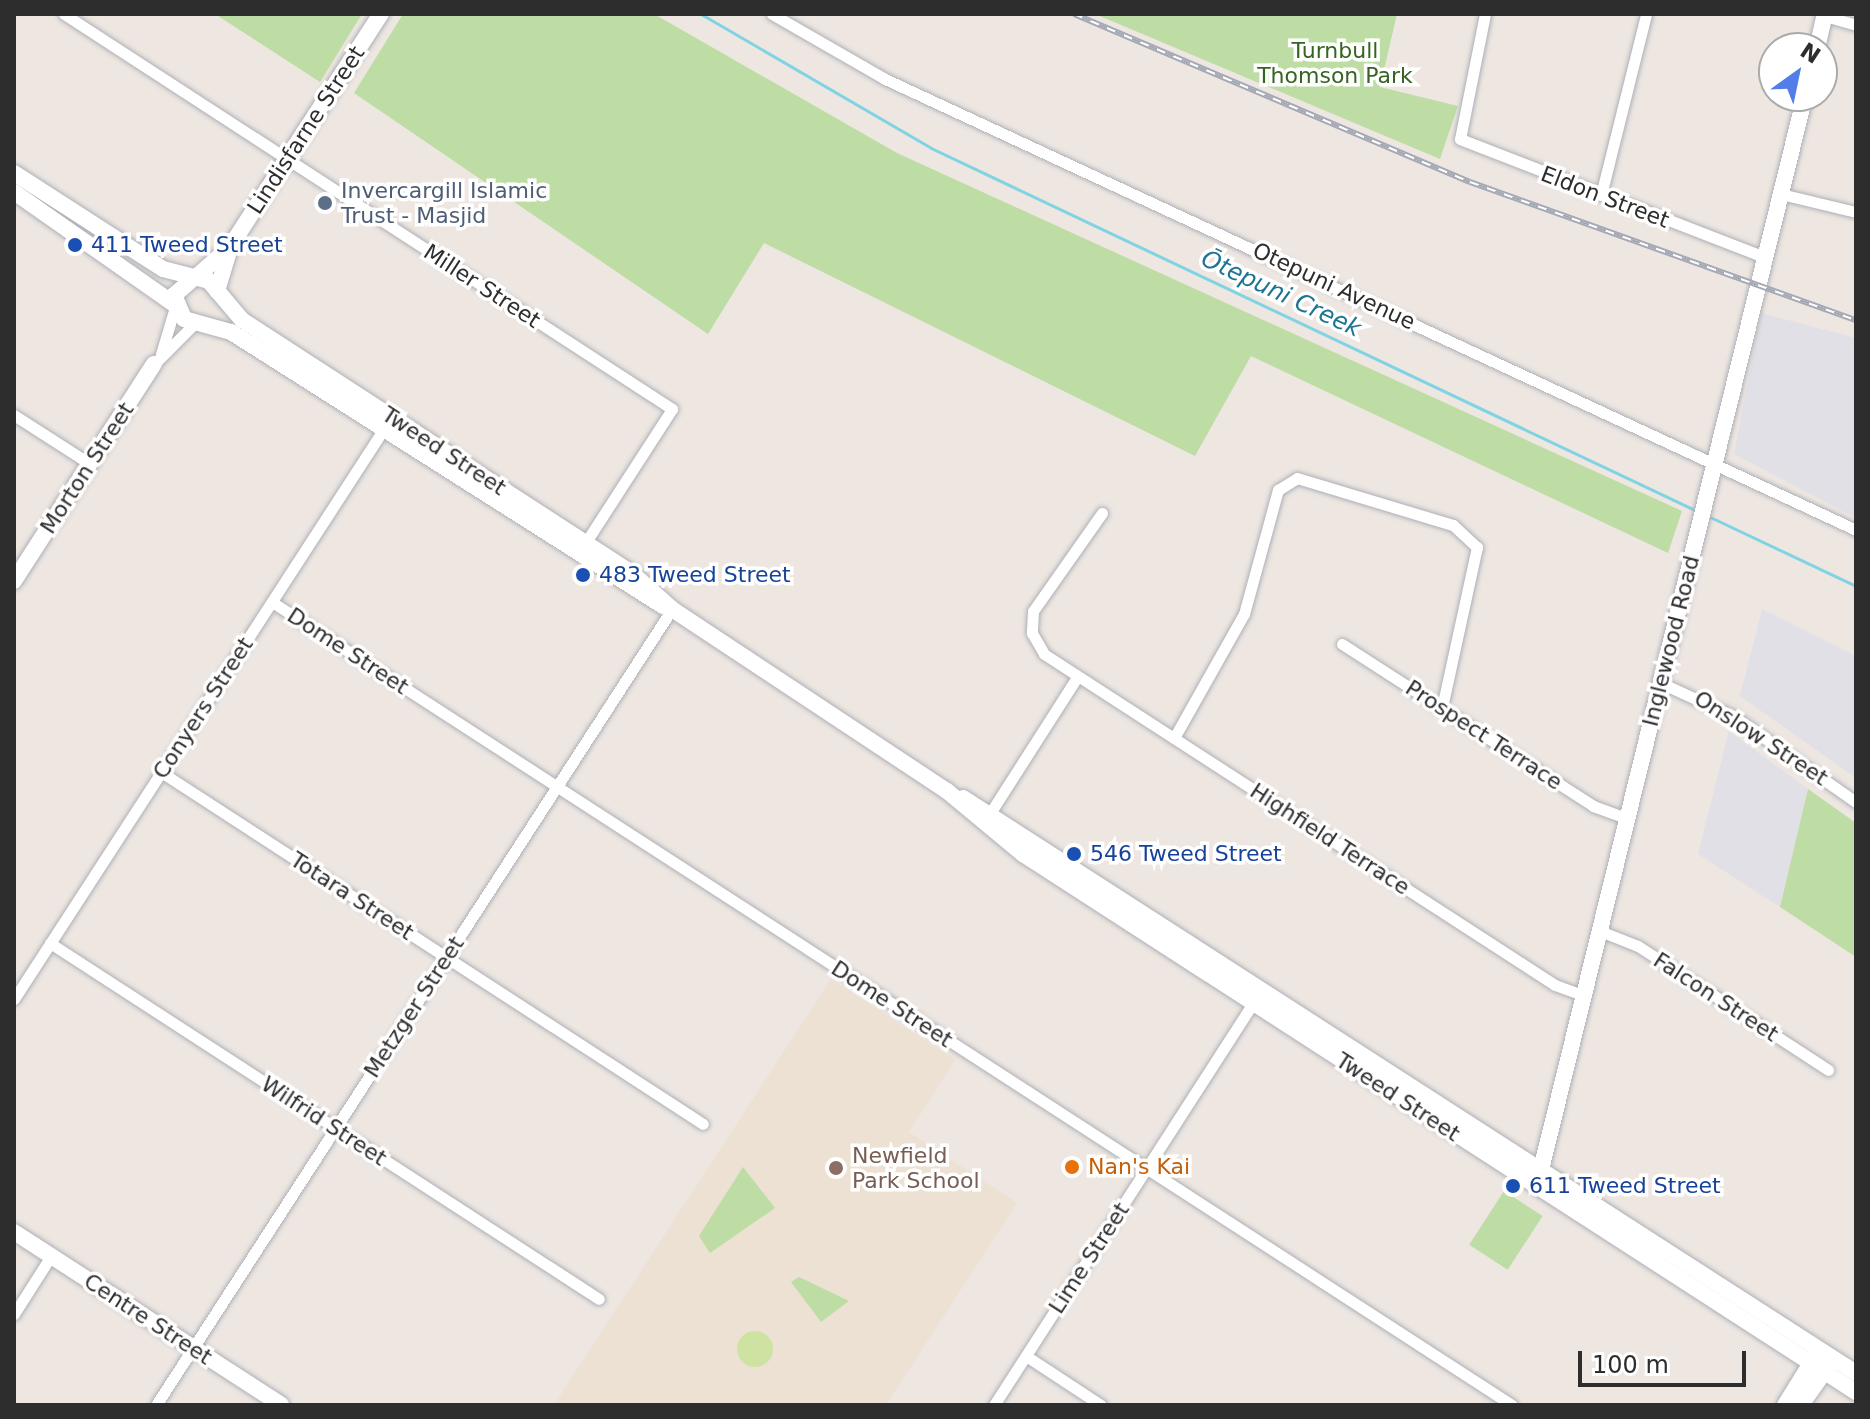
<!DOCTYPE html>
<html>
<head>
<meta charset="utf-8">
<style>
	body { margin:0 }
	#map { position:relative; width:1870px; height:1419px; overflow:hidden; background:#ede6e1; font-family:"DejaVu Sans",sans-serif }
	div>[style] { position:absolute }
	.industrial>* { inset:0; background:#e1e0e6 }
	.education>* { inset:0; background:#ece1d2 }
	.green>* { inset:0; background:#bddda4; transform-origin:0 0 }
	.pitch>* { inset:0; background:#cee3a1 }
	.round { border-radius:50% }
	.stream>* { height:3px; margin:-1.5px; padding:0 1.5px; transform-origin:1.5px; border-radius:1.5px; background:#80d3e3 }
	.roads { filter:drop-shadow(0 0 2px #adb0b7) drop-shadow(0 0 2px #adb0b7) }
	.street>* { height:11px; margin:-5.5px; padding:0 5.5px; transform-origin:5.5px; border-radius:5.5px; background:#fff }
	.secondary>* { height:16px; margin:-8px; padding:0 8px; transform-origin:8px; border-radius:8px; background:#fff }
	.rail>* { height:6px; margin-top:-3px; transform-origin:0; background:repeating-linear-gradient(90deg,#fff 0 9px,#a4a8b5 0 18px); box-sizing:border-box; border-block:2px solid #a4a8b5 }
	.dots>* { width:22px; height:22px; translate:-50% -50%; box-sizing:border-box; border:4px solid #fff; border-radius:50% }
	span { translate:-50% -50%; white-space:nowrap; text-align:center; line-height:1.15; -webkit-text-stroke:7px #fff; paint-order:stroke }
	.park-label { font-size:22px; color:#376423 }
	.street-label { font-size:22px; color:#2d2d2d }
	.service-label { font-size:22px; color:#4e5e75 }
	.left { translate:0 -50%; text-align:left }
	.transit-label { font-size:22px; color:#164399 }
	.education-label { font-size:22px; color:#785e54 }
	.food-label { font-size:22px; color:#c56008 }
	.water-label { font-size:24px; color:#1c7592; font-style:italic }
	.frame { position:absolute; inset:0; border:16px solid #2d2d2d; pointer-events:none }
	.north { position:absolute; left:1758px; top:32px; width:80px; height:80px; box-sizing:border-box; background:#fff; border:2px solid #ababab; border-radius:50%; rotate:33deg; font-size:22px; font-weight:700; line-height:32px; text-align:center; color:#2d2d2d }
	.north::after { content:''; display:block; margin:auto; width:28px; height:36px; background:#537de8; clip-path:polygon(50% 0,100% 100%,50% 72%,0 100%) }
	.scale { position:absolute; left:1578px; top:1351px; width:168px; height:36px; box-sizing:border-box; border:4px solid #2d2d2d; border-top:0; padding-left:10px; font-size:24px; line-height:28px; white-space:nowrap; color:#2d2d2d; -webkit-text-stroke:6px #fff; paint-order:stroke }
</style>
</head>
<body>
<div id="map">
	<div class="industrial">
		<i style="clip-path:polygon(1761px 313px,1856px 338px,1856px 518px,1734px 454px)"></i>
		<i style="clip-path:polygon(1762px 609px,1856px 656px,1856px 778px,1740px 696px)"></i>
		<i style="clip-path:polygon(1729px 731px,1808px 789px,1780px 907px,1698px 854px)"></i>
	</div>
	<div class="education">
		<i style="clip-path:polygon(831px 979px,955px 1060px,909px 1132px,1017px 1203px,886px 1405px,554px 1405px)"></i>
	</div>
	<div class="green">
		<i style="clip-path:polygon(215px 14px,362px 14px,320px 82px)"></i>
		<i style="clip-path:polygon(403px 14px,654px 14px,897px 153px,1682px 511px,1668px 553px,1251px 356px,1195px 456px,764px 243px,708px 334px,354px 93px)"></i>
		<i style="clip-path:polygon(1095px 14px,1397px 14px,1380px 87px,1458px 106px,1440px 159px)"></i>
		<i style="clip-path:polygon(1808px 789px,1856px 823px,1856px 957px,1780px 907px)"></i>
		<i style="clip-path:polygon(743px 1167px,775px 1208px,710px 1253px,699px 1236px)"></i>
		<i style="left:1504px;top:1191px;width:46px;height:64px;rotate:33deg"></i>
		<i style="clip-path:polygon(799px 1277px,849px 1301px,821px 1322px,791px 1282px)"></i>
	</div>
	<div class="pitch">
		<i class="round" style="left:737px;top:1331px;width:36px;height:36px"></i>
	</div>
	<div class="stream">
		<i style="left:701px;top:14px;width:266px;rotate:30.2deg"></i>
		<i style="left:931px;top:148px;width:848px;rotate:25.36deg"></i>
		<i style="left:1708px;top:516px;width:164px;rotate:25.3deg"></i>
	</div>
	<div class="roads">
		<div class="street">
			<i style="left:64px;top:14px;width:725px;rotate:33.01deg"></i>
			<i style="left:672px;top:409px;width:166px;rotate:122.9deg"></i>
			<i style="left:772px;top:14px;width:130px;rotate:29.9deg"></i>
			<i style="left:885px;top:79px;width:1071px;rotate:24.91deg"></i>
			<i style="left:1485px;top:14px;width:127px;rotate:101.3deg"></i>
			<i style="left:1460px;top:139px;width:327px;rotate:21.2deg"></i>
			<i style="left:1825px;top:16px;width:32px;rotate:16deg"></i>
			<i style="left:1781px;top:194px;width:77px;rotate:13.5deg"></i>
			<i style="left:1601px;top:195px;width:187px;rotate:-76deg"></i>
			<i style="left:161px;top:354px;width:49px;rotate:-73.4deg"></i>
			<i style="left:154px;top:364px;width:59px;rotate:-45deg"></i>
			<i style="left:14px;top:415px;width:90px;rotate:32.8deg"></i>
			<i style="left:1102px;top:513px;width:120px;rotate:125.1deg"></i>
			<i style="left:1033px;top:611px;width:22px;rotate:93deg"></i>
			<i style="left:1032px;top:633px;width:24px;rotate:60deg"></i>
			<i style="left:1044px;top:654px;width:609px;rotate:32.93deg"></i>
			<i style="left:1555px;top:985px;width:32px;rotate:20deg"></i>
			<i style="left:272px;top:602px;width:1477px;rotate:32.93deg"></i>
			<i style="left:1342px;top:644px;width:299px;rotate:32.8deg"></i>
			<i style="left:1593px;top:806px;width:37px;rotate:20deg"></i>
			<i style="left:1661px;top:683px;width:79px;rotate:24.6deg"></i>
			<i style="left:1733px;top:716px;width:150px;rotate:35deg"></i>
			<i style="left:1174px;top:738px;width:142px;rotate:-60.6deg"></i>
			<i style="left:1244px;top:614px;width:129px;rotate:-74.7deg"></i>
			<i style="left:1278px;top:490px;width:22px;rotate:-32deg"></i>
			<i style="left:1297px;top:478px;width:163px;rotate:16.8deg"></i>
			<i style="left:1453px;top:525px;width:33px;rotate:43deg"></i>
			<i style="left:1477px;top:547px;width:164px;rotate:102.3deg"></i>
			<i style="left:161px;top:772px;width:646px;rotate:33deg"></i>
			<i style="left:987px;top:818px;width:167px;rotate:-57.4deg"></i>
			<i style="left:1600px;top:931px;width:41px;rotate:21.5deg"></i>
			<i style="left:1638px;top:946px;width:227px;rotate:33.1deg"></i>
			<i style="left:50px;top:943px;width:654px;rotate:32.96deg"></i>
			<i style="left:14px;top:999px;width:685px;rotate:-57.03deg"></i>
			<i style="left:14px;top:1314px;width:69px;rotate:-57.5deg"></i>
			<i style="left:1026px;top:1356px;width:90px;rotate:33.2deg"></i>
			<i style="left:156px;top:1405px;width:949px;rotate:-57.05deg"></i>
			<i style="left:994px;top:1405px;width:485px;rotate:-57.2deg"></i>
		</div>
		<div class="secondary">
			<i style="left:1817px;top:48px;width:35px;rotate:-77deg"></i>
			<i style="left:14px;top:173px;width:177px;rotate:32.8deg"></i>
			<i style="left:163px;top:269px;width:48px;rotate:14.6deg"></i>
			<i style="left:209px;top:281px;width:51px;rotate:49.8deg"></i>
			<i style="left:242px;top:320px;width:468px;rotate:33deg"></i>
			<i style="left:634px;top:575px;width:51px;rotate:41.8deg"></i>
			<i style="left:672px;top:609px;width:330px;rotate:33.5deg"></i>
			<i style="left:947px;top:791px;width:99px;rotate:39.7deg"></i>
			<i style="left:1023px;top:854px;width:992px;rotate:32.86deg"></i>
			<i style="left:14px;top:192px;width:195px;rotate:35deg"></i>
			<i style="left:195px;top:277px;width:28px;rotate:139deg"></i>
			<i style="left:174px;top:295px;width:26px;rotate:67deg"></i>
			<i style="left:184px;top:319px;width:49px;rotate:15.5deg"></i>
			<i style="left:231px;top:332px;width:512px;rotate:32.39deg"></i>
			<i style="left:196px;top:277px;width:45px;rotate:-41.4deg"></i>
			<i style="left:230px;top:247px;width:278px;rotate:-57.1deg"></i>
			<i style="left:217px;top:291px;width:45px;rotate:-73.2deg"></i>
			<i style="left:14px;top:581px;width:258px;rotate:-57.2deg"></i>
			<i style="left:963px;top:798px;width:1062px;rotate:32.78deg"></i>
			<i style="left:1537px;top:1186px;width:1122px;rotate:-76.19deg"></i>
			<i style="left:14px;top:1232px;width:318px;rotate:32.9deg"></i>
			<i style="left:1785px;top:1405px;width:59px;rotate:-58.2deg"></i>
			<i style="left:1801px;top:1405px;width:50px;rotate:-54.7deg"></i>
		</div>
	</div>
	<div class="rail">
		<i style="left:1074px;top:14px;width:430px;rotate:23deg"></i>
		<i style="left:1470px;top:182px;width:410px;rotate:19.7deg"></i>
	</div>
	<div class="dots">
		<i style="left:325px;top:203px;background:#5c6f8a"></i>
		<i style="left:75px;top:245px;background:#1a4fb4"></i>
		<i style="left:583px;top:575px;background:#1a4fb4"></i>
		<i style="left:1074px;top:854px;background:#1a4fb4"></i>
		<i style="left:1072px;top:1167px;background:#e8710a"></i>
		<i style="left:836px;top:1168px;background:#8d6e63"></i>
		<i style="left:1513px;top:1186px;background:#1a4fb4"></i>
	</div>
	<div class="park-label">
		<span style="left:1335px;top:63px">Turnbull<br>Thomson Park</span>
	</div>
	<div class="street-label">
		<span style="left:306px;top:130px;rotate:-57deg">Lindisfarne Street</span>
		<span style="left:1605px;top:197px;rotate:21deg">Eldon Street</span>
		<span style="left:482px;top:286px;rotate:33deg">Miller Street</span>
		<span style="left:1334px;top:286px;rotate:25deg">Otepuni Avenue</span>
		<span style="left:444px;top:451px;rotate:33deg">Tweed Street</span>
		<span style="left:87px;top:468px;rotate:-57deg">Morton Street</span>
		<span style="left:1671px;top:641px;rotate:-76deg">Inglewood Road</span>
		<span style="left:348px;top:651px;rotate:33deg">Dome Street</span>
		<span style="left:203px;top:708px;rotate:-57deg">Conyers Street</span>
		<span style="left:1484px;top:735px;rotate:33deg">Prospect Terrace</span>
		<span style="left:1761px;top:738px;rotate:33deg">Onslow Street</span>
		<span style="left:1330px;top:839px;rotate:33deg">Highfield Terrace</span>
		<span style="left:352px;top:896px;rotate:33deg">Totara Street</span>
		<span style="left:1716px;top:997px;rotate:33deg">Falcon Street</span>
		<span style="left:892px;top:1004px;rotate:33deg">Dome Street</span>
		<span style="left:414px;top:1007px;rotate:-57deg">Metzger Street</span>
		<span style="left:1398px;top:1097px;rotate:33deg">Tweed Street</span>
		<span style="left:324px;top:1121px;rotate:33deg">Wilfrid Street</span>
		<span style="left:1089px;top:1258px;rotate:-57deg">Lime Street</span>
		<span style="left:148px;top:1319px;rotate:33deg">Centre Street</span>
	</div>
	<div class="service-label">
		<span class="left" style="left:341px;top:203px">Invercargill Islamic<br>Trust - Masjid</span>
	</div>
	<div class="transit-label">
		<span class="left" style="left:91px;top:245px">411 Tweed Street</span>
		<span class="left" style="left:599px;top:575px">483 Tweed Street</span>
		<span class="left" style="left:1090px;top:854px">546 Tweed Street</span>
		<span class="left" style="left:1529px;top:1186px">611 Tweed Street</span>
	</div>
	<div class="education-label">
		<span class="left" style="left:852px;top:1168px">Newfield<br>Park School</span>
	</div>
	<div class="food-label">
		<span class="left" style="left:1088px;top:1167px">Nan's Kai</span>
	</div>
	<div class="water-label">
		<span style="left:1281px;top:294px;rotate:25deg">Ōtepuni Creek</span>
	</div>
	<div class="frame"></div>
	<div class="north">N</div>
	<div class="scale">100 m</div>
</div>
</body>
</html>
